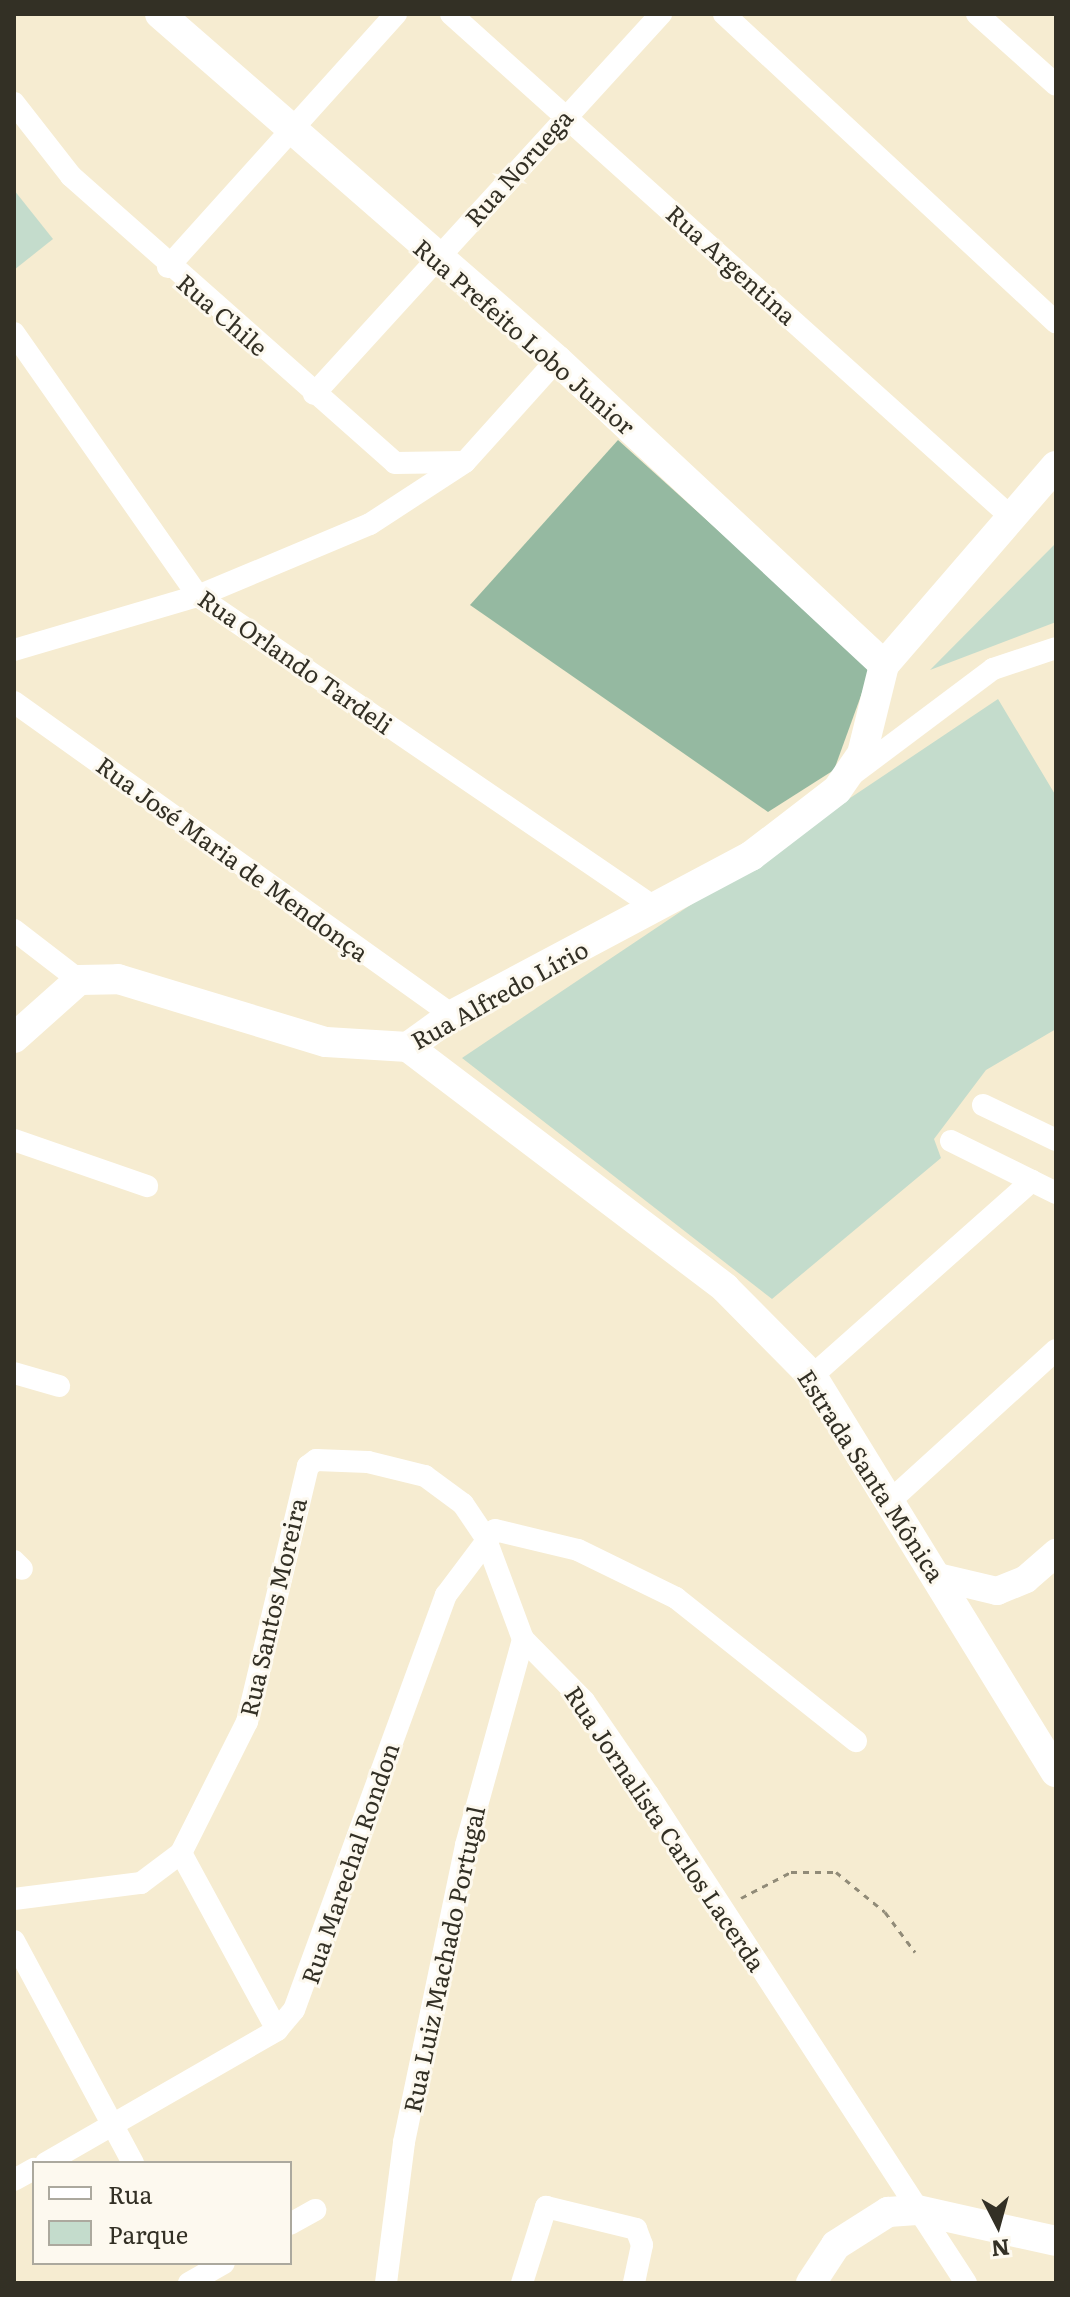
<!DOCTYPE html>
<html>
<head>
<meta charset="utf-8">
<style>
	body { margin:0 }
	#map { position:relative; width:1070px; height:2297px; overflow:hidden; background:#f6ecd1; font-family:Literata,serif }
	div>[style] { position:absolute }
	.green>* { inset:0; background:#c4dccc }
	.forest>* { inset:0; background:#95b9a1 }
	.path>* { height:3px; margin-top:-1.5px; transform-origin:0; background:repeating-linear-gradient(90deg,#918b78 0 6px,transparent 0 12px) }
	.minor>* { height:22px; margin:-11px; padding:0 11px; transform-origin:11px; border-radius:11px; background:#fff }
	.tertiary>* { height:28px; margin:-14px; padding:0 14px; transform-origin:14px; border-radius:14px; background:#fff }
	.secondary>* { height:30px; margin:-15px; padding:0 15px; transform-origin:15px; border-radius:15px; background:#fff }
	span { translate:-50% -50%; white-space:nowrap; text-align:center; line-height:1.15; -webkit-text-stroke:6px #fdf9ef; paint-order:stroke }
	.street-label { font-size:24px; color:#333025 }
	.frame { position:absolute; inset:0; border:16px solid #333025; pointer-events:none }
	.legend { position:absolute; left:32px; top:2161px; width:260px; height:104px; box-sizing:border-box; background:#fdf9ef; border:2px solid #aca99e; margin:0; padding:10px 14px; list-style:none; font-size:24px; color:#333025 }
	.legend li { display:flex; align-items:center; gap:16px; height:40px }
	.legend b { width:40px; border:2px solid #aca99e }
	.north { position:absolute; left:958px; top:2185px; width:80px; height:80px; -webkit-text-stroke:6px #fdf9ef; paint-order:stroke; rotate:174deg; font-size:22px; font-weight:700; line-height:32px; text-align:center; color:#333025 }
	.north::after { content:''; display:block; margin:auto; width:28px; height:36px; background:#333025; clip-path:polygon(50% 0,100% 100%,50% 72%,0 100%) }
</style>
</head>
<body>
<div id="map">
	<div class="green">
		<i style="clip-path:polygon(14px 190px,53px 239px,14px 270px)"></i>
		<i style="clip-path:polygon(1056px 543px,1056px 622px,930px 670px)"></i>
		<i style="clip-path:polygon(998px 699px,1056px 796px,1056px 1029px,986px 1070px,934px 1139px,941px 1158px,772px 1299px,462px 1058px)"></i>
	</div>
	<div class="forest">
		<i style="clip-path:polygon(618px 440px,871px 668px,834px 770px,768px 812px,470px 605px)"></i>
	</div>
	<div class="path">
		<i style="left:741px;top:1898px;width:56px;rotate:-27.5deg"></i>
		<i style="left:791px;top:1872px;width:45px"></i>
		<i style="left:836px;top:1872px;width:63px;rotate:39.2deg"></i>
		<i style="left:885px;top:1912px;width:50px;rotate:53.1deg"></i>
	</div>
	<div class="minor">
		<i style="left:451px;top:14px;width:753px;rotate:41.93deg"></i>
		<i style="left:724px;top:14px;width:453px;rotate:42.9deg"></i>
		<i style="left:977px;top:14px;width:106px;rotate:41.9deg"></i>
		<i style="left:14px;top:103px;width:93px;rotate:52deg"></i>
		<i style="left:71px;top:176px;width:433px;rotate:41.5deg"></i>
		<i style="left:395px;top:463px;width:69px;rotate:-0.8deg"></i>
		<i style="left:168px;top:267px;width:341px;rotate:-48deg"></i>
		<i style="left:14px;top:333px;width:321px;rotate:55deg"></i>
		<i style="left:198px;top:596px;width:556px;rotate:34.29deg"></i>
		<i style="left:314px;top:394px;width:515px;rotate:-47.6deg"></i>
		<i style="left:14px;top:650px;width:192px;rotate:-16.4deg"></i>
		<i style="left:198px;top:596px;width:186px;rotate:-22.7deg"></i>
		<i style="left:370px;top:524px;width:113px;rotate:-33.1deg"></i>
		<i style="left:465px;top:462px;width:137px;rotate:-48deg"></i>
		<i style="left:14px;top:702px;width:538px;rotate:35.55deg"></i>
		<i style="left:853px;top:774px;width:175px;rotate:-36.9deg"></i>
		<i style="left:993px;top:669px;width:66px;rotate:-18.4deg"></i>
		<i style="left:14px;top:930px;width:82px;rotate:37.6deg"></i>
		<i style="left:983px;top:1105px;width:81px;rotate:25.6deg"></i>
		<i style="left:14px;top:1140px;width:141px;rotate:19.1deg"></i>
		<i style="left:951px;top:1141px;width:117px;rotate:26.3deg"></i>
		<i style="left:14px;top:1373px;width:47px;rotate:16.1deg"></i>
		<i style="left:812px;top:1376px;width:294px;rotate:-41.6deg"></i>
		<i style="left:891px;top:1500px;width:223px;rotate:-42.3deg"></i>
		<i style="left:14px;top:1561px;width:11px;rotate:45deg"></i>
		<i style="left:181px;top:1853px;width:201px;rotate:61.5deg"></i>
		<i style="left:14px;top:1899px;width:128px;rotate:-7.2deg"></i>
		<i style="left:141px;top:1883px;width:50px;rotate:-36.9deg"></i>
		<i style="left:181px;top:1853px;width:147px;rotate:-63.3deg"></i>
		<i style="left:247px;top:1722px;width:263px;rotate:-76.6deg"></i>
		<i style="left:308px;top:1466px;width:10px;rotate:-37deg"></i>
		<i style="left:316px;top:1460px;width:52px;rotate:2.2deg"></i>
		<i style="left:368px;top:1462px;width:59px;rotate:13.8deg"></i>
		<i style="left:425px;top:1476px;width:47px;rotate:36.4deg"></i>
		<i style="left:463px;top:1504px;width:40px;rotate:56deg"></i>
		<i style="left:485px;top:1537px;width:109px;rotate:69.6deg"></i>
		<i style="left:523px;top:1639px;width:87px;rotate:45.5deg"></i>
		<i style="left:584px;top:1701px;width:113px;rotate:55.5deg"></i>
		<i style="left:648px;top:1794px;width:583px;rotate:56.96deg"></i>
		<i style="left:14px;top:1941px;width:252px;rotate:61.8deg"></i>
		<i style="left:46px;top:2163px;width:267px;rotate:-29.9deg"></i>
		<i style="left:277px;top:2030px;width:26px;rotate:-50deg"></i>
		<i style="left:294px;top:2010px;width:442px;rotate:-69.9deg"></i>
		<i style="left:446px;top:1595px;width:81px;rotate:-53deg"></i>
		<i style="left:495px;top:1530px;width:85px;rotate:13.5deg"></i>
		<i style="left:578px;top:1550px;width:109px;rotate:26.1deg"></i>
		<i style="left:676px;top:1598px;width:230px;rotate:38.5deg"></i>
		<i style="left:14px;top:2180px;width:23px;rotate:-29deg"></i>
		<i style="left:290px;top:2224px;width:29px;rotate:-29deg"></i>
		<i style="left:189px;top:2283px;width:40px;rotate:-29.7deg"></i>
		<i style="left:386px;top:2283px;width:142px;rotate:-82.7deg"></i>
		<i style="left:404px;top:2142px;width:303px;rotate:-78.2deg"></i>
		<i style="left:466px;top:1845px;width:214px;rotate:-74.5deg"></i>
		<i style="left:522px;top:2283px;width:80px;rotate:-72.5deg"></i>
		<i style="left:546px;top:2207px;width:93px;rotate:13.7deg"></i>
		<i style="left:636px;top:2229px;width:17px;rotate:69deg"></i>
		<i style="left:642px;top:2245px;width:39px;rotate:102deg"></i>
	</div>
	<div class="tertiary">
		<i style="left:938px;top:1577px;width:61px;rotate:13.3deg"></i>
		<i style="left:997px;top:1591px;width:31px;rotate:-22deg"></i>
		<i style="left:1026px;top:1579px;width:40px;rotate:-41deg"></i>
	</div>
	<div class="secondary">
		<i style="left:160px;top:14px;width:527px;rotate:41.07deg"></i>
		<i style="left:557px;top:360px;width:447px;rotate:43deg"></i>
		<i style="left:14px;top:1038px;width:87px;rotate:-41.7deg"></i>
		<i style="left:79px;top:980px;width:39px;rotate:-1deg"></i>
		<i style="left:118px;top:979px;width:217px;rotate:16.9deg"></i>
		<i style="left:326px;top:1042px;width:82px;rotate:3.5deg"></i>
		<i style="left:408px;top:1047px;width:54px;rotate:-36deg"></i>
		<i style="left:452px;top:1015px;width:339px;rotate:-28deg"></i>
		<i style="left:751px;top:856px;width:108px;rotate:-37.5deg"></i>
		<i style="left:837px;top:790px;width:44px;rotate:-55.2deg"></i>
		<i style="left:862px;top:754px;width:92px;rotate:-76.1deg"></i>
		<i style="left:884px;top:665px;width:263px;rotate:-49.2deg"></i>
		<i style="left:408px;top:1047px;width:398px;rotate:37.2deg"></i>
		<i style="left:725px;top:1288px;width:124px;rotate:45.3deg"></i>
		<i style="left:812px;top:1376px;width:465px;rotate:58.4deg"></i>
		<i style="left:811px;top:2283px;width:45px;rotate:-56.7deg"></i>
		<i style="left:836px;top:2245px;width:62px;rotate:-32.4deg"></i>
		<i style="left:888px;top:2212px;width:29px;rotate:-4deg"></i>
		<i style="left:917px;top:2210px;width:142px;rotate:12.6deg"></i>
	</div>
	<div class="street-label">
		<span style="left:518px;top:167px;rotate:-48deg">Rua Noruega</span>
		<span style="left:732px;top:264px;rotate:42deg">Rua Argentina</span>
		<span style="left:223px;top:314px;rotate:41deg">Rua Chile</span>
		<span style="left:525px;top:336px;rotate:41deg">Rua Prefeito Lobo Junior</span>
		<span style="left:296px;top:661px;rotate:35deg">Rua Orlando Tardeli</span>
		<span style="left:233px;top:858px;rotate:36deg">Rua José Maria de Mendonça</span>
		<span style="left:499px;top:994px;rotate:-29deg">Rua Alfredo Lírio</span>
		<span style="left:872px;top:1475px;rotate:57deg">Estrada Santa Mônica</span>
		<span style="left:272px;top:1607px;rotate:-77deg">Rua Santos Moreira</span>
		<span style="left:666px;top:1828px;rotate:56deg">Rua Jornalista Carlos Lacerda</span>
		<span style="left:349px;top:1863px;rotate:-71deg">Rua Marechal Rondon</span>
		<span style="left:443px;top:1959px;rotate:-78deg">Rua Luiz Machado Portugal</span>
	</div>
	<div class="frame"></div>
	<ul class="legend">
	<li><b style="height:10px;background:#fff"></b>Rua</li>
	<li><b style="height:22px;background:#c4dccc"></b>Parque</li>
	</ul>
	<div class="north">N</div>
</div>
</body>
</html>
